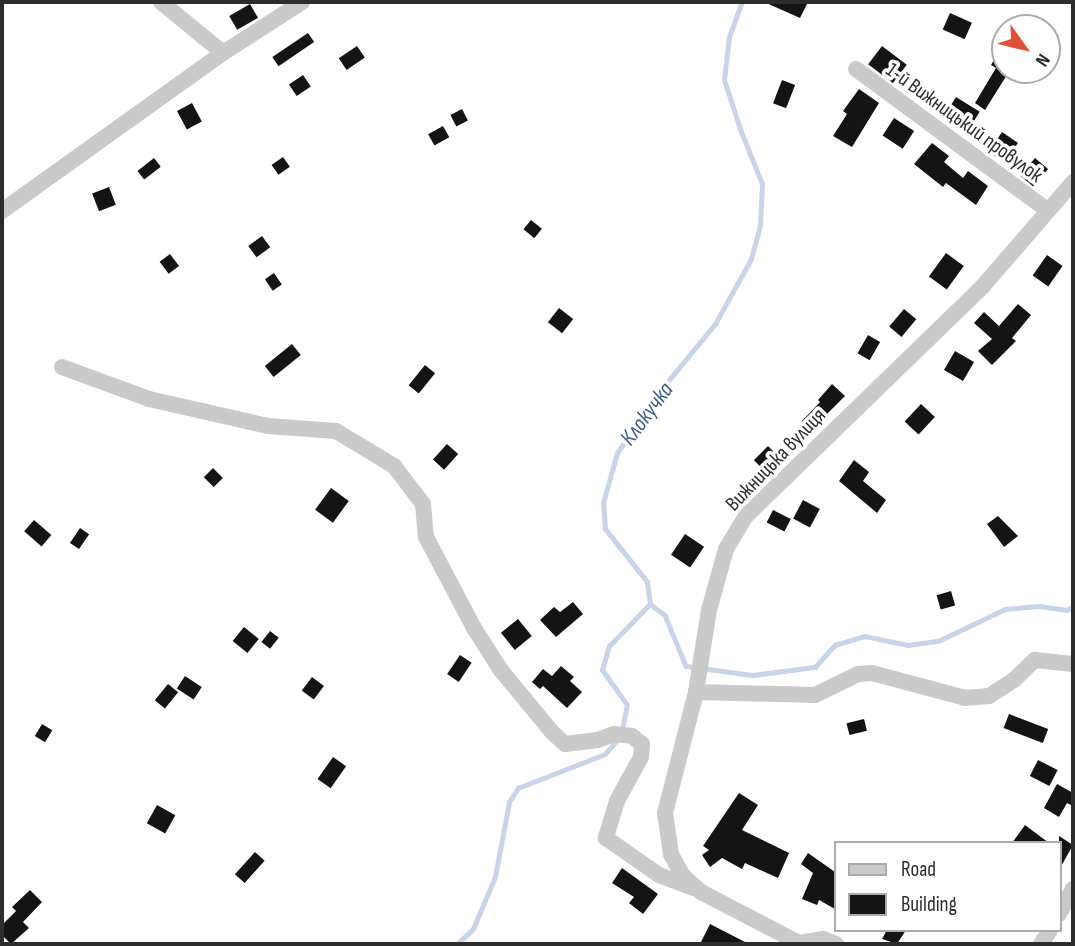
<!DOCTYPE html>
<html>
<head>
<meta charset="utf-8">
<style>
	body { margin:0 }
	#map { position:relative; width:1075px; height:946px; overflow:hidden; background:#fff; font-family:"Sofia Sans Condensed",sans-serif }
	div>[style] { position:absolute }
	.stream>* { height:4.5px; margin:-2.25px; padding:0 2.25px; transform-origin:2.25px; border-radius:2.25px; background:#c8d5e9 }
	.building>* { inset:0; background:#141414; transform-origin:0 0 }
	.street>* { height:16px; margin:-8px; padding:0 8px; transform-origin:8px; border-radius:8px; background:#cacaca }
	span { translate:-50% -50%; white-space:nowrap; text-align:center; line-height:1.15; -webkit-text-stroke:7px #fff; paint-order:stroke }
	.street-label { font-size:21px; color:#2d2d2d }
	.water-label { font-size:23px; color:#3f5c8b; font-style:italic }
	.frame { position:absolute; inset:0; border:4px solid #2d2d2d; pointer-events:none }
	.legend { position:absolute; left:834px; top:841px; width:228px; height:91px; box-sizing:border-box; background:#fff; border:2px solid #ababab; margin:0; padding:9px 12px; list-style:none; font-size:21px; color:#2d2d2d }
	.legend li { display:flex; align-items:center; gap:14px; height:35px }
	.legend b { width:35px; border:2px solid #ababab }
	.north { position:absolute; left:991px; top:14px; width:70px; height:70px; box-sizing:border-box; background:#fff; border:2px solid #ababab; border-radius:50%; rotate:124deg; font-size:19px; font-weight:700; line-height:28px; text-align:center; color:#2d2d2d }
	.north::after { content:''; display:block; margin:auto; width:24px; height:32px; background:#dd5137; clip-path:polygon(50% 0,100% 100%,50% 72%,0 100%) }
</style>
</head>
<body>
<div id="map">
	<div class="stream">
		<i style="left:650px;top:604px;width:19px;rotate:36deg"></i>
		<i style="left:665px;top:615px;width:55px;rotate:67.6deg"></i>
		<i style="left:686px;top:666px;width:68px;rotate:7.7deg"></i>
		<i style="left:753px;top:675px;width:63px;rotate:-7.4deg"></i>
		<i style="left:815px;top:667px;width:30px;rotate:-48deg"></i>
		<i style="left:835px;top:645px;width:31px;rotate:-17deg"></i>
		<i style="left:865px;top:636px;width:44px;rotate:11.8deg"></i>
		<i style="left:908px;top:645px;width:30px;rotate:-8deg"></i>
		<i style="left:938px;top:641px;width:74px;rotate:-25.5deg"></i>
		<i style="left:1005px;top:609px;width:34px;rotate:-5deg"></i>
		<i style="left:1039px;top:606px;width:27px;rotate:8deg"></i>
		<i style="left:1066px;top:610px;width:8px;rotate:-23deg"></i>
		<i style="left:622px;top:730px;width:25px;rotate:-79deg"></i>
		<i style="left:627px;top:705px;width:43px;rotate:-125.5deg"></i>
		<i style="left:602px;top:670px;width:25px;rotate:-74deg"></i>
		<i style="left:609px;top:646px;width:59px;rotate:-45.7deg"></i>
		<i style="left:650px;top:604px;width:22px;rotate:-98deg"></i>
		<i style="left:647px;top:582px;width:68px;rotate:-128.4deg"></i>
		<i style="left:605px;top:529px;width:26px;rotate:-94deg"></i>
		<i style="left:603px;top:503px;width:52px;rotate:-74.4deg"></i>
		<i style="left:617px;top:453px;width:74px;rotate:-55.5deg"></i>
		<i style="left:659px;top:392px;width:88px;rotate:-50.5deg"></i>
		<i style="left:715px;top:324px;width:74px;rotate:-61deg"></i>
		<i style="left:751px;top:259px;width:35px;rotate:-75deg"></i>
		<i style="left:760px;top:225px;width:41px;rotate:-87.2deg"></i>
		<i style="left:762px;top:184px;width:56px;rotate:-112deg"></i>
		<i style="left:741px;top:132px;width:55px;rotate:-108.1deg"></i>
		<i style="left:724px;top:80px;width:43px;rotate:-83.4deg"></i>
		<i style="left:729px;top:37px;width:37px;rotate:-70deg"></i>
		<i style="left:457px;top:944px;width:22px;rotate:-43deg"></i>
		<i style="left:473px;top:929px;width:56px;rotate:-67.1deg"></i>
		<i style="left:495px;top:877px;width:76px;rotate:-79.4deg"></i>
		<i style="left:509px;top:802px;width:17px;rotate:-57deg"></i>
		<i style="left:518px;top:788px;width:93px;rotate:-21.3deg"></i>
		<i style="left:605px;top:754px;width:21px;rotate:-49deg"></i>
	</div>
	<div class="building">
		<i style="clip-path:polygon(764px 2px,808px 2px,800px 18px)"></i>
		<i style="left:250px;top:4px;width:16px;height:24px;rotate:60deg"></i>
		<i style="left:950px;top:13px;width:24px;height:18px;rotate:24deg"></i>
		<i style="left:308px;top:33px;width:11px;height:43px;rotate:56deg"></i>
		<i style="clip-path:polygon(1005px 41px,1005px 70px,1010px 70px,985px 110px,975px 103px,996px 68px,991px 65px)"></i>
		<i style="left:357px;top:46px;width:14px;height:22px;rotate:56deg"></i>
		<i style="left:882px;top:46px;width:31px;height:23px;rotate:37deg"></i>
		<i style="left:303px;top:75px;width:14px;height:17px;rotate:56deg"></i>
		<i style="left:782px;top:80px;width:14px;height:25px;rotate:21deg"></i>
		<i style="clip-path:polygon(859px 89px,879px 103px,852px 147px,833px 136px,847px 114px,843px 111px)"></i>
		<i style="left:956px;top:97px;width:28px;height:25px;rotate:32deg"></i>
		<i style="left:192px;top:103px;width:21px;height:17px;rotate:62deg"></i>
		<i style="left:462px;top:109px;width:13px;height:13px;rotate:63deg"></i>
		<i style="left:894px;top:118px;width:24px;height:21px;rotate:33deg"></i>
		<i style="left:443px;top:126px;width:13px;height:17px;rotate:61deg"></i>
		<i style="clip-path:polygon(1002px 132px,1018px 143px,1005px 161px,988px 153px)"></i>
		<i style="clip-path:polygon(932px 143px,949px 156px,944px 162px,963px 178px,968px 171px,988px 186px,976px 205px,946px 183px,943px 187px,914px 164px)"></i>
		<i style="left:283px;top:157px;width:12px;height:14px;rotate:55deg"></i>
		<i style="left:154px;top:158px;width:11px;height:21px;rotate:52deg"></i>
		<i style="left:1035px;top:158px;width:17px;height:23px;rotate:40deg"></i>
		<i style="left:109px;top:187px;width:19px;height:18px;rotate:69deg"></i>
		<i style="left:531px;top:220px;width:14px;height:12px;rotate:39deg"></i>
		<i style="left:262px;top:236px;width:14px;height:17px;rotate:54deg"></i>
		<i style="left:946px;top:253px;width:22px;height:29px;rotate:36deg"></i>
		<i style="left:170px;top:254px;width:15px;height:13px;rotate:53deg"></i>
		<i style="left:1047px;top:255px;width:19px;height:25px;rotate:35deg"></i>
		<i style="left:274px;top:273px;width:14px;height:11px;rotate:56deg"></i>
		<i style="clip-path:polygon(1018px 304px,1031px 315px,1012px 338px,1016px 341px,992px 365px,978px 351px,992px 339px,974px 323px,984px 312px,999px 326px)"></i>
		<i style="left:559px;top:308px;width:18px;height:18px;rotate:38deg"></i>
		<i style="left:904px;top:309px;width:16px;height:23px;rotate:40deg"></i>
		<i style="left:868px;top:335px;width:14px;height:21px;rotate:30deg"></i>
		<i style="left:292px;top:344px;width:14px;height:35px;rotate:51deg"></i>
		<i style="left:955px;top:351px;width:22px;height:22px;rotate:30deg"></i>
		<i style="left:425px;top:365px;width:13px;height:26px;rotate:39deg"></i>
		<i style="clip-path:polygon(832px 384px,845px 396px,811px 430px,802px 421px,820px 402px,818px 400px)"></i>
		<i style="left:921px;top:404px;width:19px;height:24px;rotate:43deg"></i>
		<i style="left:447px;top:444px;width:15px;height:21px;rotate:42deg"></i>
		<i style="left:768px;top:446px;width:17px;height:20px;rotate:45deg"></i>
		<i style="clip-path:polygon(854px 460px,869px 472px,863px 481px,886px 500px,877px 513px,839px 481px)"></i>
		<i style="left:213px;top:468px;width:14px;height:13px;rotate:45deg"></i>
		<i style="left:331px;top:488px;width:22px;height:27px;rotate:36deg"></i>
		<i style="left:803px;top:500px;width:19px;height:21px;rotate:28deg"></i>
		<i style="left:773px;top:510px;width:20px;height:14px;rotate:27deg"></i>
		<i style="clip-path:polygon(998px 516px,1018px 536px,1004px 547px,987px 524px)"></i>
		<i style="left:34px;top:520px;width:23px;height:15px;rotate:41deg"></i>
		<i style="left:80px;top:528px;width:11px;height:18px;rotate:34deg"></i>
		<i style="left:685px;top:534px;width:23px;height:25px;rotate:34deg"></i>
		<i style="left:951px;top:591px;width:15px;height:15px;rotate:74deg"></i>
		<i style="clip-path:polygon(573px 602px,583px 614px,556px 637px,540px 620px,554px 607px,560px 612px)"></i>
		<i style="left:518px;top:619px;width:22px;height:22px;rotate:51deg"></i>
		<i style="left:244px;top:627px;width:19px;height:18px;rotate:39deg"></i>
		<i style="left:270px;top:631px;width:11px;height:14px;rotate:38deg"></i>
		<i style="left:460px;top:655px;width:14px;height:23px;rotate:34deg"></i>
		<i style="clip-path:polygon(561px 666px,574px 677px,570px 681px,582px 692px,567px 708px,543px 686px,540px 689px,532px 682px,543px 669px,552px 676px)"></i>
		<i style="left:185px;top:676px;width:20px;height:15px;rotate:33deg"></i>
		<i style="left:312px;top:677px;width:15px;height:17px;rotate:37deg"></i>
		<i style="left:168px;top:684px;width:13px;height:21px;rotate:39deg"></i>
		<i style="left:1009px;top:714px;width:42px;height:15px;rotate:21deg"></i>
		<i style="left:864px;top:719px;width:12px;height:18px;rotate:76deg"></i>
		<i style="left:42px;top:724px;width:12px;height:14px;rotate:31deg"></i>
		<i style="left:333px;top:757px;width:16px;height:27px;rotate:35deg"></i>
		<i style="left:1038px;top:760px;width:22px;height:18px;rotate:27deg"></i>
		<i style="clip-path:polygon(1057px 784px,1073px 793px,1073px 806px,1067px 803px,1059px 817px,1044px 808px)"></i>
		<i style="clip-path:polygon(739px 793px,758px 805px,742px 830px,789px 853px,778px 878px,745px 863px,742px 869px,722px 858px,710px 867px,702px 855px,709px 850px,703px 846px)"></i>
		<i style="left:157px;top:805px;width:21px;height:21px;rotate:29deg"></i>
		<i style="clip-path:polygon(1025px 825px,1049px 843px,1012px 843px)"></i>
		<i style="clip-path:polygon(1059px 836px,1073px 845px,1059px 870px)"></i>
		<i style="left:255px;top:852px;width:13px;height:30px;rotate:42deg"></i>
		<i style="clip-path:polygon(808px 853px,835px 872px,835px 909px,819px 900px,817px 905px,802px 899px,813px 873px,801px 864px)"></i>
		<i style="clip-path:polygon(622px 868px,658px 894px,643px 914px,629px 903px,634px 897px,612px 883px)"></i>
		<i style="clip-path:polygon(30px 890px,42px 902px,23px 922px,29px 928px,11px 944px,2px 935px,2px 925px,16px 911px,12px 907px)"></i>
		<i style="clip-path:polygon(710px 924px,749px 944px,700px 944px)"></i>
		<i style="clip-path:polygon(887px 930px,906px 930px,897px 944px,882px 939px)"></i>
	</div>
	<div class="street">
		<i style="left:161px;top:2px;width:80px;rotate:39.4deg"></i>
		<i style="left:856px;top:69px;width:237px;rotate:36.4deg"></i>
		<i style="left:2px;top:211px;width:272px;rotate:-35.6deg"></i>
		<i style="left:223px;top:53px;width:94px;rotate:-32.8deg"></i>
		<i style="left:62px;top:367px;width:93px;rotate:20.2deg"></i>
		<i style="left:149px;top:399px;width:122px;rotate:12.8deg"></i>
		<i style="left:268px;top:426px;width:68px;rotate:4.2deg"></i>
		<i style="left:336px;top:431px;width:68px;rotate:31.1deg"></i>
		<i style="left:394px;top:466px;width:48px;rotate:52.7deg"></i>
		<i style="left:423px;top:504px;width:33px;rotate:85deg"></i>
		<i style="left:426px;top:537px;width:103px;rotate:62.2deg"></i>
		<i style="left:474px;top:628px;width:49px;rotate:57.6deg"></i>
		<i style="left:500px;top:669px;width:82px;rotate:50.5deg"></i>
		<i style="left:552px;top:732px;width:18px;rotate:43deg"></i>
		<i style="left:565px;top:744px;width:33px;rotate:-7deg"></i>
		<i style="left:598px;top:740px;width:17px;rotate:-21deg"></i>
		<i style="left:614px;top:734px;width:18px;rotate:6deg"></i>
		<i style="left:632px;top:736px;width:13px;rotate:39deg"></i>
		<i style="left:642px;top:744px;width:13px;rotate:94deg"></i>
		<i style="left:641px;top:757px;width:50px;rotate:118.6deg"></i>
		<i style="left:617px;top:801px;width:39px;rotate:107deg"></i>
		<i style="left:606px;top:838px;width:65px;rotate:34.9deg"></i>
		<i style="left:659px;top:875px;width:36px;rotate:21deg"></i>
		<i style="left:696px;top:692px;width:119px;rotate:1.4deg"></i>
		<i style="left:815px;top:695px;width:48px;rotate:-26deg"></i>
		<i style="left:858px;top:674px;width:14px;rotate:-4deg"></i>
		<i style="left:872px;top:673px;width:96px;rotate:15deg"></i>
		<i style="left:965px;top:698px;width:24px;rotate:-5deg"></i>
		<i style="left:989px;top:696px;width:30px;rotate:-33deg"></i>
		<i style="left:1014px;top:680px;width:29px;rotate:-44deg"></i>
		<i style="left:1035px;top:660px;width:38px;rotate:6deg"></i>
		<i style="left:1059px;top:914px;width:29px;rotate:-61deg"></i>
		<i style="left:800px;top:943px;width:23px;rotate:-10deg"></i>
		<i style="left:823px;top:939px;width:14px;rotate:21deg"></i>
		<i style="left:801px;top:944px;width:113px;rotate:-152.5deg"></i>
		<i style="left:701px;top:892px;width:24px;rotate:-138deg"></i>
		<i style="left:683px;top:876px;width:25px;rotate:-119deg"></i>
		<i style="left:671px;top:854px;width:41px;rotate:-98.3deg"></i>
		<i style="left:665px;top:813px;width:125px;rotate:-75.6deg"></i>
		<i style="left:696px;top:692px;width:83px;rotate:-81deg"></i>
		<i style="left:709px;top:610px;width:63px;rotate:-74.4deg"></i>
		<i style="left:726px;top:549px;width:39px;rotate:-59deg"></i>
		<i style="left:746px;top:516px;width:330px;rotate:-44.1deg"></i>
		<i style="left:983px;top:286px;width:138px;rotate:-49.1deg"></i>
		<i style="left:1041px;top:944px;width:17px;rotate:-57deg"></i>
	</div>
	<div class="street-label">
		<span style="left:964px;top:123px;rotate:36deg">1-й Вижницький провулок</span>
		<span style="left:776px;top:460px;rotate:-46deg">Вижницька вулиця</span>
	</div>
	<div class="water-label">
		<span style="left:647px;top:414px;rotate:-53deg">Клокучка</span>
	</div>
	<div class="frame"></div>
	<ul class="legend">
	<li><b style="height:9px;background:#cacaca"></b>Road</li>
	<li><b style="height:19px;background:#141414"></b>Building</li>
	</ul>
	<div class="north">N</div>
</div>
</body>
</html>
